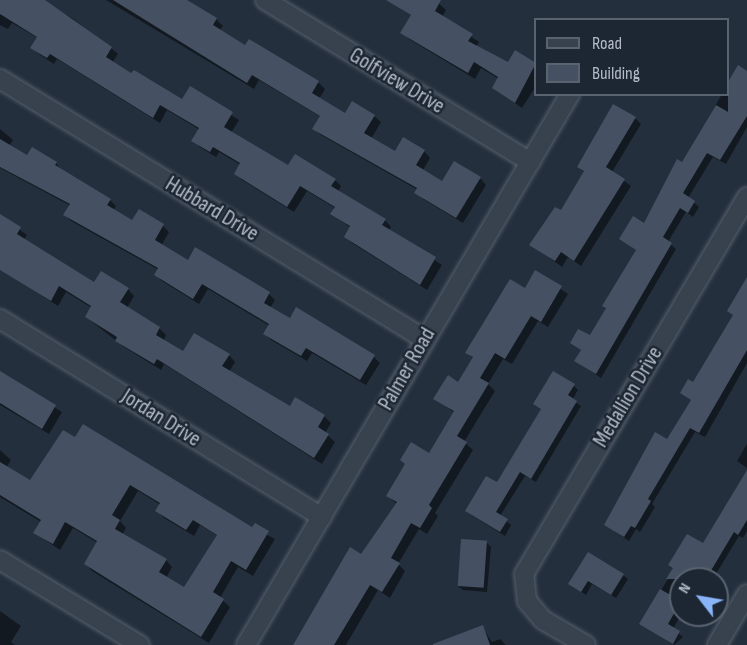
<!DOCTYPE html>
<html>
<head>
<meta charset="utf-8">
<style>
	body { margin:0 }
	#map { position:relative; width:747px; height:645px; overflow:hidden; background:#242f3e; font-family:"Sofia Sans Condensed",sans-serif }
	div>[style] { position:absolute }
	.shadow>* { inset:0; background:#0007 }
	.building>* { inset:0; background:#455162; transform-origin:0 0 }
	.roads { filter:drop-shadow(0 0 2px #565f6c) drop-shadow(0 0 2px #565f6c) }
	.minor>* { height:18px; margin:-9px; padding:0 9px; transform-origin:9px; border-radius:9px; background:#38414e }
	span { translate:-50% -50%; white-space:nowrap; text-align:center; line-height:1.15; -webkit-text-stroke:5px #1d2633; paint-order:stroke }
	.street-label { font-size:22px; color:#b4bcc9 }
	.legend { position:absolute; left:534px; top:18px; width:195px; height:78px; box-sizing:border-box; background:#1d2633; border:2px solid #59626f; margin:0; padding:8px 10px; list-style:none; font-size:18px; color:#b4bcc9 }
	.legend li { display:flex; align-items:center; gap:12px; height:30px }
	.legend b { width:30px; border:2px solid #59626f }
	.north { position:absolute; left:669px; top:567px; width:60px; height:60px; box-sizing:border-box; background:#1d2633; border:2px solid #59626f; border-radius:50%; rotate:301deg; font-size:16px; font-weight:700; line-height:24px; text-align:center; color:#b4bcc9 }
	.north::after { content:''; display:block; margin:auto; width:21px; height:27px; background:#8ab4f8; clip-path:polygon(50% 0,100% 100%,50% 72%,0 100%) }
</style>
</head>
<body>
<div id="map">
	<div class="shadow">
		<i style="clip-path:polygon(0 0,40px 0,72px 18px,111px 48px,118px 54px,112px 63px,183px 101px,190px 88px,239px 120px,231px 133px,288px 168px,335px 180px,341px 186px,338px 192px,385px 220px,391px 227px,389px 230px,442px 265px,427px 290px,352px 243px,346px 236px,351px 228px,332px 214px,335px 208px,307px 191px,294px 212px,242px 180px,236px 174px,241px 165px,219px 152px,216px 157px,200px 147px,193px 141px,200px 130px,167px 110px,160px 123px,57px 59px,54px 64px,39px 54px,32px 48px,38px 38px,12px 23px,8px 29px,0 25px)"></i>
		<i style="clip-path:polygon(106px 0,184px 0,216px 19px,223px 26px,219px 31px,245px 47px,249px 41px,318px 82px,325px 89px,319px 99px,345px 115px,374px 116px,381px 122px,371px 139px,396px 153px,424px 151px,430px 158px,423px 170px,443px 183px,480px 178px,486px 185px,463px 223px,423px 199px,418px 190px,321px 135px,314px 129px,321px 117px,259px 80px,254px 89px)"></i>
		<i style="clip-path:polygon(388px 0,435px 0,446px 10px,442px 17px,479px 42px,476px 47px,508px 64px,515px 52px,536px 64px,536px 86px,522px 108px,493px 88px,499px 79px,481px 68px,475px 79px,409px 39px,402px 32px,412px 16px)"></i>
		<i style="clip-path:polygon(738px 67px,747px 71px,747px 127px,726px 164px,713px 157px,688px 198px,699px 207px,693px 217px,686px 212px,668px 242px,676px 249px,601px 378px,576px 361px,582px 351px,572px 343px,590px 337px,637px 251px,621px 239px,645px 225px,678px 161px,682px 164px,722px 94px,728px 94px,728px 86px)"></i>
		<i style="clip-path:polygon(635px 118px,641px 124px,612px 172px,631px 186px,581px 266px,568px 257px,562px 267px,531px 244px,561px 212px,585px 173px,579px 167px)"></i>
		<i style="clip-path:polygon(0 129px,13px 140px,9px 146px,27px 157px,56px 163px,61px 170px,110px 200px,116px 206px,113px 211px,133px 222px,139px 211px,163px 226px,169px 232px,161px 246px,188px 262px,269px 294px,275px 300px,270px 308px,290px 320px,374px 357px,380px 363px,366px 385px,312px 353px,307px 361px,271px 340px,265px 334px,270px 326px,208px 289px,199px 304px,162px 281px,156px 275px,159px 270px,71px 221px,65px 215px,71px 206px,0 168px)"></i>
		<i style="clip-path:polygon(0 216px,27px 235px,24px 240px,95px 284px,128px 289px,134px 296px,127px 308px,159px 328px,166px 335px,163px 341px,184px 353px,229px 355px,235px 362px,229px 372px,290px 408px,324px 416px,331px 423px,325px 433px,335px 442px,322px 464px,164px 364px,161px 370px,124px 347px,86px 317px,92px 308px,66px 292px,58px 306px,0 269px)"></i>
		<i style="clip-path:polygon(536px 272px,568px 294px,548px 327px,538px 321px,512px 364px,503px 359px,488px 384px,495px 391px,464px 442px,473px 450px,435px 513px,438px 516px,427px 534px,419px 529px,398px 564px,405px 571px,390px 598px,378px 590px,346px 645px,293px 645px,350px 549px,361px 556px,397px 504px,388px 496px,430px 455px,455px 413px,435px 398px,459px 384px,474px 359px,467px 352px,525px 290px)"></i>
		<i style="clip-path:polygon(747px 280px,747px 363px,705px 437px,695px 432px,652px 504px,655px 507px,640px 532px,636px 529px,629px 541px,606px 525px,668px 441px,692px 401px,682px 393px,694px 384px,734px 316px,729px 311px)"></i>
		<i style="clip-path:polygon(0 373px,62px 412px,49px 434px,0 405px)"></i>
		<i style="clip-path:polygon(574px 386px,578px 390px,572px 400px,581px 406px,536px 482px,525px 476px,500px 516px,511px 525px,505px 536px,471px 515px,466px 511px,497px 485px,542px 410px,535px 404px)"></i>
		<i style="clip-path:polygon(evenodd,64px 432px,275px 539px,253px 576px,238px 567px,220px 598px,230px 607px,209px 643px,92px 571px,86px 564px,98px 543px,73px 528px,60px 550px,35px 533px,41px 522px,0 497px,0 450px,11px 460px,6px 468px,30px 482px,64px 432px,138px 491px,161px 505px,157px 511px,164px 518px,194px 536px,200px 525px,218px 536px,184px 589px,166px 578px,172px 567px,166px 560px,122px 535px,126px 528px,120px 521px,138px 491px)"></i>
		<i style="clip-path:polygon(747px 444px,747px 468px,737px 461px)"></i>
		<i style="clip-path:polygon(747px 473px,747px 531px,743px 538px,739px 536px,713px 579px,681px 579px,681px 615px,673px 629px,683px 637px,674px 645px,641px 623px,674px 569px,704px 545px)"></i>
		<i style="clip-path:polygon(487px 543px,491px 547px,487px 592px,463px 590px,458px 586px)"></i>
		<i style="clip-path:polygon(623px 575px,628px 579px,616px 598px,592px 584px,586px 595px,570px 584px)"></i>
		<i style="clip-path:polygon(0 611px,21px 626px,11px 642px,15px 645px,0 645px)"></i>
		<i style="clip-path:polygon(482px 627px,492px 642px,500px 639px,506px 645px,456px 645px)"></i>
	</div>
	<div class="building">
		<i style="clip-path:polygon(0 0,45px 0,112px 47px,106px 57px,131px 73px,134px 70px,182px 99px,190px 86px,233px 112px,224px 127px,288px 165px,295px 154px,336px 179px,331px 186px,386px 219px,382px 225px,436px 257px,420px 285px,344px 237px,350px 226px,330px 214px,335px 207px,300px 186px,287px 207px,234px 174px,240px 163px,213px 147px,210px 152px,191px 141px,199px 128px,160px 105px,153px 118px,50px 54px,47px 58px,30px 48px,37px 37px,0 14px)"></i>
		<i style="clip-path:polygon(113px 0,187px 0,217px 18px,213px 25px,245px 45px,249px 39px,319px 81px,312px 93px,345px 113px,352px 101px,375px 115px,364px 133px,395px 151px,403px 137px,425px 150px,416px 165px,442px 181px,454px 161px,481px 177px,456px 218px,414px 193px,417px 188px,312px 129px,320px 116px,252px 75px,247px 83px)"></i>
		<i style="clip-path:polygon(386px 0,441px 0,435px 11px,473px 34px,468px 41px,508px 62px,515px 50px,536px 63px,515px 103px,492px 88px,498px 77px,474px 62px,468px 73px,400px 33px,411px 15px)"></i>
		<i style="clip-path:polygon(738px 65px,747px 71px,747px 116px,720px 160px,707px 153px,683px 193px,695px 201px,688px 213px,680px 208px,663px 237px,672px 243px,596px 374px,574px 361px,581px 350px,570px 343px,578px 329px,590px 335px,606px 308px,602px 306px,636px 250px,619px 239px,633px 216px,644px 223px,677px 159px,682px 162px,716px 105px,728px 112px,728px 82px)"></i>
		<i style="clip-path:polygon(613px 104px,636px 117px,606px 167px,625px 179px,574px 261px,561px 252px,555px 261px,529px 245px,555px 207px,561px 210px,584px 171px,577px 167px)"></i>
		<i style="clip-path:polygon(0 139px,27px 155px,32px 147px,57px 162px,55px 165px,111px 199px,107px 205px,132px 220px,139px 209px,164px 224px,155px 240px,188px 260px,195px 247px,270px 292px,264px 303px,290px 318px,296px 307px,375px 355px,360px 380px,306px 348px,301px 356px,263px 334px,269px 324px,202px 284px,193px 299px,154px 275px,158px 268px,63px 215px,70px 204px,0 167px)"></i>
		<i style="clip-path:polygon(0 214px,21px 227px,17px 234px,94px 282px,101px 271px,129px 288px,120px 302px,160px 327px,156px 335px,183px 351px,194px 333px,230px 354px,222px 366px,290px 406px,295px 397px,325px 415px,318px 427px,329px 434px,314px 458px,157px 359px,154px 364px,115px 341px,117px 337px,85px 317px,91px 306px,59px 286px,51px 301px,0 270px)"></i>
		<i style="clip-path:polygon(535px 270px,562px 286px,541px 322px,531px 316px,505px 359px,495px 353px,480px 378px,489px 383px,457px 436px,467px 442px,429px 505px,432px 508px,420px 528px,411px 523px,391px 558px,400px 563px,382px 592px,370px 585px,334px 645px,293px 645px,350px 547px,361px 554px,397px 502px,386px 496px,405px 464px,400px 460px,411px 442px,429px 453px,454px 411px,433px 399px,448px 375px,458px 382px,473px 357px,465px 353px,510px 279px,525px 288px)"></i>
		<i style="clip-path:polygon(747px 277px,747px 350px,699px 433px,690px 428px,648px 499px,651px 501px,635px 528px,631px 526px,624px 537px,604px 525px,655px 432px,667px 439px,691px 400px,680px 393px,688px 379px,693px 382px,733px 315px,727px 311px)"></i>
		<i style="clip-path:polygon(0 371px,56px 405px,42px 429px,0 403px)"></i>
		<i style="clip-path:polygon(553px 371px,575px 384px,568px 395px,577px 401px,531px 479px,520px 472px,496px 512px,508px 519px,500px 532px,465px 511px,486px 476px,497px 482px,541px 409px,533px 404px)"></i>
		<i style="clip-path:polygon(evenodd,83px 424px,252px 527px,255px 523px,269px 531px,246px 570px,231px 561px,213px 592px,224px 599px,201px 637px,84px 564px,97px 541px,65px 522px,53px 544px,33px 533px,41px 520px,0 495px,0 462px,30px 480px,63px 430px,75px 437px,83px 424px,130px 485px,160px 503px,155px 511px,186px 530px,193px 520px,217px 535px,184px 587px,159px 572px,167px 559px,115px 529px,120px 520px,112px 515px,130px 485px)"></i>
		<i style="clip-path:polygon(747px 470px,747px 520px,738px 535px,734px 532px,706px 579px,666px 579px,673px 568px,668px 565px,687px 534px,703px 543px)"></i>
		<i style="left:461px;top:539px;width:26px;height:47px;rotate:4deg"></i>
		<i style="clip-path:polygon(588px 552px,624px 574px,611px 595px,588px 581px,581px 592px,568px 584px)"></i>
		<i style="clip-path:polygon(660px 589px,681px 601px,668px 624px,680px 631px,673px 644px,639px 624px)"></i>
		<i style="clip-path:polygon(483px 625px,490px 645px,433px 645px,433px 644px)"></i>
	</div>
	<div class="roads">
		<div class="minor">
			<i style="left:265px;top:0;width:311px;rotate:31.4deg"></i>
			<i style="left:0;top:79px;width:498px;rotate:31.5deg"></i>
			<i style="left:0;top:319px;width:378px;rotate:31.6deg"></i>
			<i style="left:0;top:560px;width:164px;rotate:31.3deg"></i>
			<i style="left:246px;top:645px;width:639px;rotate:-59.54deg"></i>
			<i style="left:586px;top:645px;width:50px;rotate:-149.8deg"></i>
			<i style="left:543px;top:620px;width:25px;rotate:-130deg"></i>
			<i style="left:527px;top:601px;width:27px;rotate:-96deg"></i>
			<i style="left:524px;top:574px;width:438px;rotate:-59.4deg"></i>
			<i style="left:717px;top:645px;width:59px;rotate:-59.5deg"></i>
		</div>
	</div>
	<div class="street-label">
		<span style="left:397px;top:81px;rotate:31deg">Golfview Drive</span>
		<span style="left:212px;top:209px;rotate:31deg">Hubbard Drive</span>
		<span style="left:407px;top:369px;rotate:-60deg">Palmer Road</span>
		<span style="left:628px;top:397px;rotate:-59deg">Medallion Drive</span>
		<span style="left:161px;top:418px;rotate:32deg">Jordan Drive</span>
	</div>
	<ul class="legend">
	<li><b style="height:8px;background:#38414e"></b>Road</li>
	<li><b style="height:16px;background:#455162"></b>Building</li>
	</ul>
	<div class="north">N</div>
</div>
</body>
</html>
